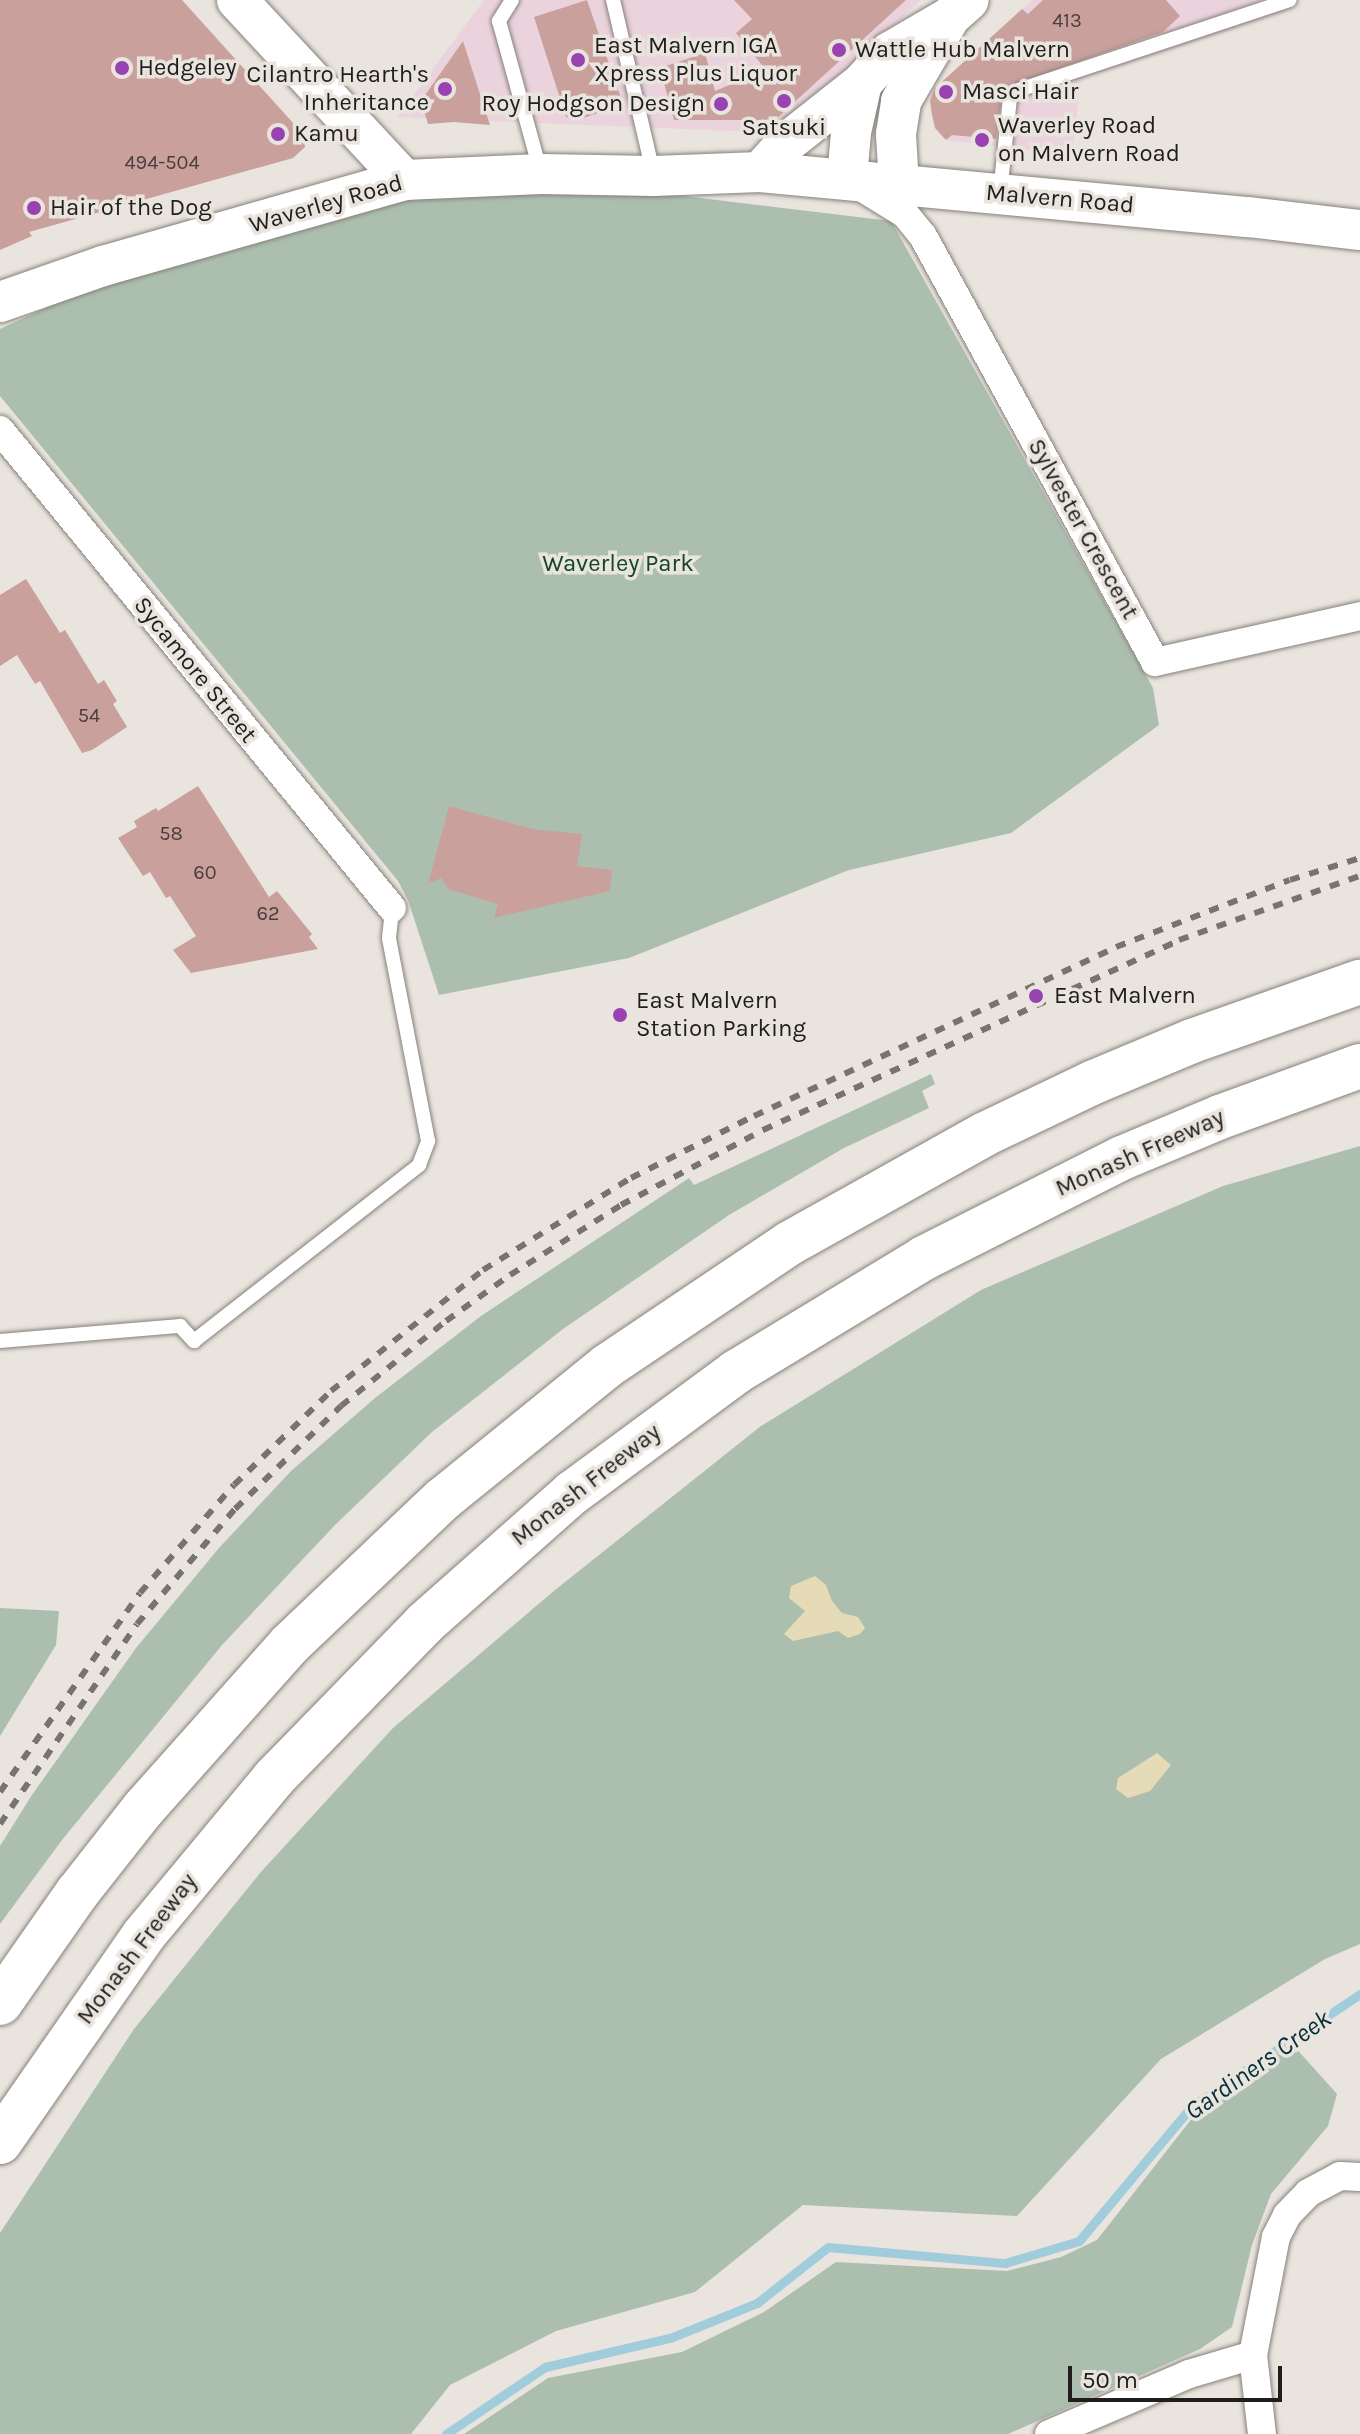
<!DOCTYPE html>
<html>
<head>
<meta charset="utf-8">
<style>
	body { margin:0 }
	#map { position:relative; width:1360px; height:2434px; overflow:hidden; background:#e9e4dd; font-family:Karla,sans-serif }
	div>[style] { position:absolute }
	.commercial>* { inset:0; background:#ebd3de }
	.green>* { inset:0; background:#acbfaf }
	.sand>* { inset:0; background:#e5dbb6 }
	.stream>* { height:9px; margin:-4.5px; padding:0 4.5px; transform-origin:4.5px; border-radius:4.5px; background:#a1ccdb }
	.building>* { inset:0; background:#caa09d }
	.roads { filter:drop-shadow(0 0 2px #86817b) drop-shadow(0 0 2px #86817b) }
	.lane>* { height:14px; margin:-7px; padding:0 7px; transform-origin:7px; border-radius:7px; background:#fff }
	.street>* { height:28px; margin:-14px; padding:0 14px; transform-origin:14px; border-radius:14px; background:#fff }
	.secondary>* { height:40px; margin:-20px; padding:0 20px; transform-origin:20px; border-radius:20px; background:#fff }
	.highway>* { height:44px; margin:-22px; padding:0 22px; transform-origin:22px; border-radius:22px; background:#fff }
	.rail>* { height:6px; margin-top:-3px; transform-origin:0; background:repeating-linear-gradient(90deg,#77736f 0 10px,transparent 0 20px) }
	.dots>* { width:22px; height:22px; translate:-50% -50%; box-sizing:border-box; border:4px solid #e9e4dd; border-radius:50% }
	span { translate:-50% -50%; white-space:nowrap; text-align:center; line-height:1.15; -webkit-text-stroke:7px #e9e4dd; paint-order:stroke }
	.number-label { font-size:20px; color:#4a3e3c }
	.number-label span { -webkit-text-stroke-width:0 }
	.poi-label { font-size:24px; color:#201e1c }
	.left { translate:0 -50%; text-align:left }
	.right { translate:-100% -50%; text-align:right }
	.street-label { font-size:24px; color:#201e1c }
	.park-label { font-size:24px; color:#134623 }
	.water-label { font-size:26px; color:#062f3b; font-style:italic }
	.scale { position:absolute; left:1068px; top:2366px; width:214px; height:36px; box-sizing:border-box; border:4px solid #201e1c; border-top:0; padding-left:10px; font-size:24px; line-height:28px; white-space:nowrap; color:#201e1c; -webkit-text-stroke:6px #e9e4dd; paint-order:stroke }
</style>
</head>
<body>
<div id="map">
	<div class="commercial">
		<i style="clip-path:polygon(484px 0,921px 0,779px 133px,397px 117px)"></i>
		<i style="clip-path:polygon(1032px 0,1293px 0,1284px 13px,1081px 79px,1072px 156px,946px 140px,935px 128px,930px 101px,933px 90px)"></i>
	</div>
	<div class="green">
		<i style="clip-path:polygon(659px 193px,891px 221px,1153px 688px,1159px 725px,1011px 833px,849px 870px,629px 958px,439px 995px,408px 900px,398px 881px,0 396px,0 329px,109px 279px,410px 196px)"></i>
		<i style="clip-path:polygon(931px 1074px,935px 1084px,922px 1091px,929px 1108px,844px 1148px,729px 1215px,563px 1329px,432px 1432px,336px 1524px,222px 1645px,62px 1840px,0 1924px,0 1846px,32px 1795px,136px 1648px,219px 1548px,291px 1471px,375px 1398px,481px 1316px,689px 1178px,694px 1185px)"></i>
		<i style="clip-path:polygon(1360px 1146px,1360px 1944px,1325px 1959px,1161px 2059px,1017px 2216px,803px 2205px,695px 2292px,556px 2331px,450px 2385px,411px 2434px,0 2434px,0 2233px,134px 2029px,260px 1873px,393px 1728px,555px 1590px,761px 1426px,981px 1290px,1223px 1186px)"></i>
		<i style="clip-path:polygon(0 1608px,59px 1611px,56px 1645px,0 1736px)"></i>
		<i style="clip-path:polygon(1293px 2045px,1337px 2094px,1328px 2126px,1271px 2194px,1252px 2245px,1232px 2327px,1200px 2349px,1008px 2434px,464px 2434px,548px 2378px,682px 2352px,764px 2312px,836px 2262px,1007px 2271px,1061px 2257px,1097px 2240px,1200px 2108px)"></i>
	</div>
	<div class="sand">
		<i style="clip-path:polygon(815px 1576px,826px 1585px,832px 1601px,842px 1613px,858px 1617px,865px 1628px,860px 1634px,848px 1638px,838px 1631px,793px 1641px,784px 1634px,805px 1611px,789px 1598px,791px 1586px)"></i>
		<i style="clip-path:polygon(1157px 1753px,1171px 1765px,1150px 1791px,1128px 1798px,1116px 1789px,1118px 1778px)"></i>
	</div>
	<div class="stream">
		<i style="left:446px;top:2434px;width:120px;rotate:-34.1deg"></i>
		<i style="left:545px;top:2367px;width:128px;rotate:-13.1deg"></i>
		<i style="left:670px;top:2338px;width:94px;rotate:-21.9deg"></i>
		<i style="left:757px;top:2303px;width:90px;rotate:-38.3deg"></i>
		<i style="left:828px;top:2247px;width:178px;rotate:5.2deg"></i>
		<i style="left:1005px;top:2263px;width:77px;rotate:-16.6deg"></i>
		<i style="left:1079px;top:2241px;width:176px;rotate:-50.1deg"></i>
		<i style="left:1192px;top:2106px;width:202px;rotate:-33.7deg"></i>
	</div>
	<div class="building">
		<i style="clip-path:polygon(0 0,182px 0,304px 135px,305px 147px,293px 158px,29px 232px,32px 236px,0 250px)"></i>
		<i style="clip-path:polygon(587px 0,623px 104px,578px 120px,566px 117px,534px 17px)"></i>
		<i style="clip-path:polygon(734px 0,906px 0,775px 120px,674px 120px,660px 68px,705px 53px,715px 91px,766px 70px,736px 33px,752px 19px)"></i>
		<i style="clip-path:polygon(1043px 0,1166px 0,1180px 16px,1163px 32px,1003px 88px,996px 139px,952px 135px,946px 140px,935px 128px,932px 115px,930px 101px,935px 88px,1022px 9px,1028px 14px)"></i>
		<i style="clip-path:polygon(463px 41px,490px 125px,454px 122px,428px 124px,421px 101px)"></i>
		<i style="clip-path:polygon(26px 579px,60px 633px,65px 630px,98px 684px,104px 680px,117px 701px,113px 704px,127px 727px,92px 750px,82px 753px,40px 681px,35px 684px,17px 655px,0 666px,0 595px)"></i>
		<i style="clip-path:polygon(198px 786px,269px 897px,277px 891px,312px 934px,309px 937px,318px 949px,191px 973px,173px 950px,196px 936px,170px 896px,166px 898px,150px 872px,143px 876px,118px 838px,137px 827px,134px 821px,156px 808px,158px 811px)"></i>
		<i style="clip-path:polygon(449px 806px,532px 829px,582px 834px,577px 866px,612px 870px,610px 891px,494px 918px,498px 904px,448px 889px,441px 878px,428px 884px)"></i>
	</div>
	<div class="roads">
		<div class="lane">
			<i style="left:512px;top:0;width:25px;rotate:122deg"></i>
			<i style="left:499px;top:21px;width:155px;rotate:74.6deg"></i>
			<i style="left:613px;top:0;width:177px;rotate:76.9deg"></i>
			<i style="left:1000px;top:193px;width:96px;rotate:-84deg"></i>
			<i style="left:1010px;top:98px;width:12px;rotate:-42deg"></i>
			<i style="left:1019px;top:90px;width:285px;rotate:-18.4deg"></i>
			<i style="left:0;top:1341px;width:181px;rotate:-4.8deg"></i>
			<i style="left:180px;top:1326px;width:21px;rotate:47deg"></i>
			<i style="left:194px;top:1341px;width:286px;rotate:-38deg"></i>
			<i style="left:419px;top:1165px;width:26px;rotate:-69deg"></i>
			<i style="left:428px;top:1141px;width:207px;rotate:-100.9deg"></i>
			<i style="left:389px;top:938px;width:30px;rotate:-84deg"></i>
		</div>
		<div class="street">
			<i style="left:858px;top:185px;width:55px;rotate:31.7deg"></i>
			<i style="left:905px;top:214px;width:28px;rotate:51deg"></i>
			<i style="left:923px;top:236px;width:485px;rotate:61.4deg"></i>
			<i style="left:1155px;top:662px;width:210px;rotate:-12.6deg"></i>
			<i style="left:0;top:430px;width:618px;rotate:50.65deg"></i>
			<i style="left:1049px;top:2434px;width:152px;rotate:-23.2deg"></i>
			<i style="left:1189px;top:2374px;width:67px;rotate:-16.5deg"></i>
			<i style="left:1262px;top:2434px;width:80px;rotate:-96.5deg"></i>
			<i style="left:1253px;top:2355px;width:120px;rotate:-79deg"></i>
			<i style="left:1276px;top:2237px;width:25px;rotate:-63deg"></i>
			<i style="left:1287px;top:2215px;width:30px;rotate:-46deg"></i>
			<i style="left:1308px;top:2193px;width:36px;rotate:-28deg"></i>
			<i style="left:1340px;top:2176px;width:20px;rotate:3deg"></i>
		</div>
		<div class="secondary">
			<i style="left:237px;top:0;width:246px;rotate:47.1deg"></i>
			<i style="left:760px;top:172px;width:38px;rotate:-48deg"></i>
			<i style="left:785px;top:144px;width:98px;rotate:-38.4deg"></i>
			<i style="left:847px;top:178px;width:46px;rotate:-85deg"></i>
			<i style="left:851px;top:132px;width:50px;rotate:-77.3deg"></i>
			<i style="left:862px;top:83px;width:42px;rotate:-47.9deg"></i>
			<i style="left:890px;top:52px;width:69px;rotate:-30.3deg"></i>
			<i style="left:950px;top:17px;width:25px;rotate:-42deg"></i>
			<i style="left:899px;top:185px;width:51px;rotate:-93.4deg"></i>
			<i style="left:896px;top:134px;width:33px;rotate:-81deg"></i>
			<i style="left:901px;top:101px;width:97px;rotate:-59.7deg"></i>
			<i style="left:0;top:302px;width:109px;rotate:-19.3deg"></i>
			<i style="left:103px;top:266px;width:313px;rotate:-15.9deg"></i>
			<i style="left:404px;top:180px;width:137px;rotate:-2.5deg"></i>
			<i style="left:541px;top:174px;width:113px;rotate:1deg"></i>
			<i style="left:654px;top:176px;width:106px;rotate:-2.2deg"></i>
			<i style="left:760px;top:172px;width:491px;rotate:5.3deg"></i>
			<i style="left:1249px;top:217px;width:112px;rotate:6.7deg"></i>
		</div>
		<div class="highway">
			<i style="left:0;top:2003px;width:134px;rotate:-55deg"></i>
			<i style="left:77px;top:1893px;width:108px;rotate:-51.8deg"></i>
			<i style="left:144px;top:1808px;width:218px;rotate:-48.3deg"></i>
			<i style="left:289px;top:1645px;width:212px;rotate:-43.5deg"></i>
			<i style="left:443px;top:1499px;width:211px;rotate:-39deg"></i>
			<i style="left:607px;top:1366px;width:220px;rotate:-33.9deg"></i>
			<i style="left:790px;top:1243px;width:223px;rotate:-29.2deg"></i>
			<i style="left:985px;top:1134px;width:121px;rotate:-25.5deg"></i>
			<i style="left:1094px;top:1082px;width:106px;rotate:-22.7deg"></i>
			<i style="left:1192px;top:1041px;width:178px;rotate:-19.4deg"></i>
			<i style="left:0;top:2142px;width:251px;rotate:-55.2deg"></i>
			<i style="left:143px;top:1936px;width:205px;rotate:-50.3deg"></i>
			<i style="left:274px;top:1778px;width:216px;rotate:-45.7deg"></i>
			<i style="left:425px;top:1623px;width:196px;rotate:-41.5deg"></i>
			<i style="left:572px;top:1493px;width:204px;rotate:-36.4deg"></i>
			<i style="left:736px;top:1372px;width:220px;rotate:-31.2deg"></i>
			<i style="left:924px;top:1258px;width:222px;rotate:-26.8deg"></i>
			<i style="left:1122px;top:1158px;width:106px;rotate:-22.7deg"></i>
			<i style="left:1220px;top:1117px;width:149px;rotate:-20deg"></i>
		</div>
	</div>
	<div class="rail">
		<i style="left:0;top:1792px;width:243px;rotate:-54.9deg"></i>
		<i style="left:140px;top:1593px;width:143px;rotate:-49deg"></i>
		<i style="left:234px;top:1485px;width:135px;rotate:-44.1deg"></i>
		<i style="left:331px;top:1391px;width:194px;rotate:-38.5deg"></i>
		<i style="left:483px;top:1270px;width:174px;rotate:-31.9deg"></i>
		<i style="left:631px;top:1178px;width:138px;rotate:-26.8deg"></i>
		<i style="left:754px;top:1116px;width:400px;rotate:-25deg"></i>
		<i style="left:1116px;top:947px;width:186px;rotate:-21.1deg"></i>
		<i style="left:1290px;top:880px;width:73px;rotate:-17.4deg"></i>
		<i style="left:0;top:1824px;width:242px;rotate:-55.6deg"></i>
		<i style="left:137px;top:1624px;width:151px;rotate:-49.6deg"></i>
		<i style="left:235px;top:1509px;width:148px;rotate:-44.2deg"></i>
		<i style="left:341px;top:1406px;width:135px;rotate:-39deg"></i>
		<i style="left:446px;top:1321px;width:79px;rotate:-35.7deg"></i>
		<i style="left:510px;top:1275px;width:131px;rotate:-32.2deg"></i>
		<i style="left:621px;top:1205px;width:161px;rotate:-27.8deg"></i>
		<i style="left:763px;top:1130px;width:457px;rotate:-24.5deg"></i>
		<i style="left:1179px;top:940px;width:192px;rotate:-19.5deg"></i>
	</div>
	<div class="dots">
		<i style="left:839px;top:50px;background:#9843b1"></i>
		<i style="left:578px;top:60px;background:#9843b1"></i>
		<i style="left:122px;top:68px;background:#9843b1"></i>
		<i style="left:445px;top:89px;background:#9843b1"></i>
		<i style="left:946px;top:92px;background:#9843b1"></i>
		<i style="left:784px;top:101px;background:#9843b1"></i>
		<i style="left:721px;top:104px;background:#9843b1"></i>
		<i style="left:278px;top:134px;background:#9843b1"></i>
		<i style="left:982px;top:140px;background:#9843b1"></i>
		<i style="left:34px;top:208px;background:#9843b1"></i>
		<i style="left:1036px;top:996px;background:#9843b1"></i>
		<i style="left:620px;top:1015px;background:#9843b1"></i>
	</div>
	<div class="number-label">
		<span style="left:1067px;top:20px">413</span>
		<span style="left:162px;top:162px">494-504</span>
		<span style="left:89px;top:715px">54</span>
		<span style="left:171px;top:833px">58</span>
		<span style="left:205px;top:872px">60</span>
		<span style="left:268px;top:913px">62</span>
	</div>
	<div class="poi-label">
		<span class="left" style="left:594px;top:60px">East Malvern IGA<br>Xpress Plus Liquor</span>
		<span class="left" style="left:855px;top:50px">Wattle Hub Malvern</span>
		<span class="left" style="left:138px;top:68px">Hedgeley</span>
		<span class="right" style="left:429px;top:89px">Cilantro Hearth's<br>Inheritance</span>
		<span class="left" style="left:962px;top:92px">Masci Hair</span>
		<span class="right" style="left:705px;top:104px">Roy Hodgson Design</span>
		<span class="left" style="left:998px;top:140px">Waverley Road<br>on Malvern Road</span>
		<span style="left:784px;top:128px">Satsuki</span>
		<span class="left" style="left:294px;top:134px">Kamu</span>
		<span class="left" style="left:50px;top:208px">Hair of the Dog</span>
		<span class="left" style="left:1054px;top:996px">East Malvern</span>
		<span class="left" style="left:636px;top:1015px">East Malvern<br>Station Parking</span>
	</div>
	<div class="street-label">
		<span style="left:1060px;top:199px;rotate:5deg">Malvern Road</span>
		<span style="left:326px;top:204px;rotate:-16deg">Waverley Road</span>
		<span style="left:1083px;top:529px;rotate:61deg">Sylvester Crescent</span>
		<span style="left:195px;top:670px;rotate:51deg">Sycamore Street</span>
		<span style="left:1140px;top:1153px;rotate:-24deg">Monash Freeway</span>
		<span style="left:586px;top:1485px;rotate:-38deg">Monash Freeway</span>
		<span style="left:137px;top:1949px;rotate:-53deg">Monash Freeway</span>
	</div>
	<div class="park-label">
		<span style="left:618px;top:564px">Waverley Park</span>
	</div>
	<div class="water-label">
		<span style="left:1258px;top:2065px;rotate:-35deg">Gardiners Creek</span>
	</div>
	<div class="scale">50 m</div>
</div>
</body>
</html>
